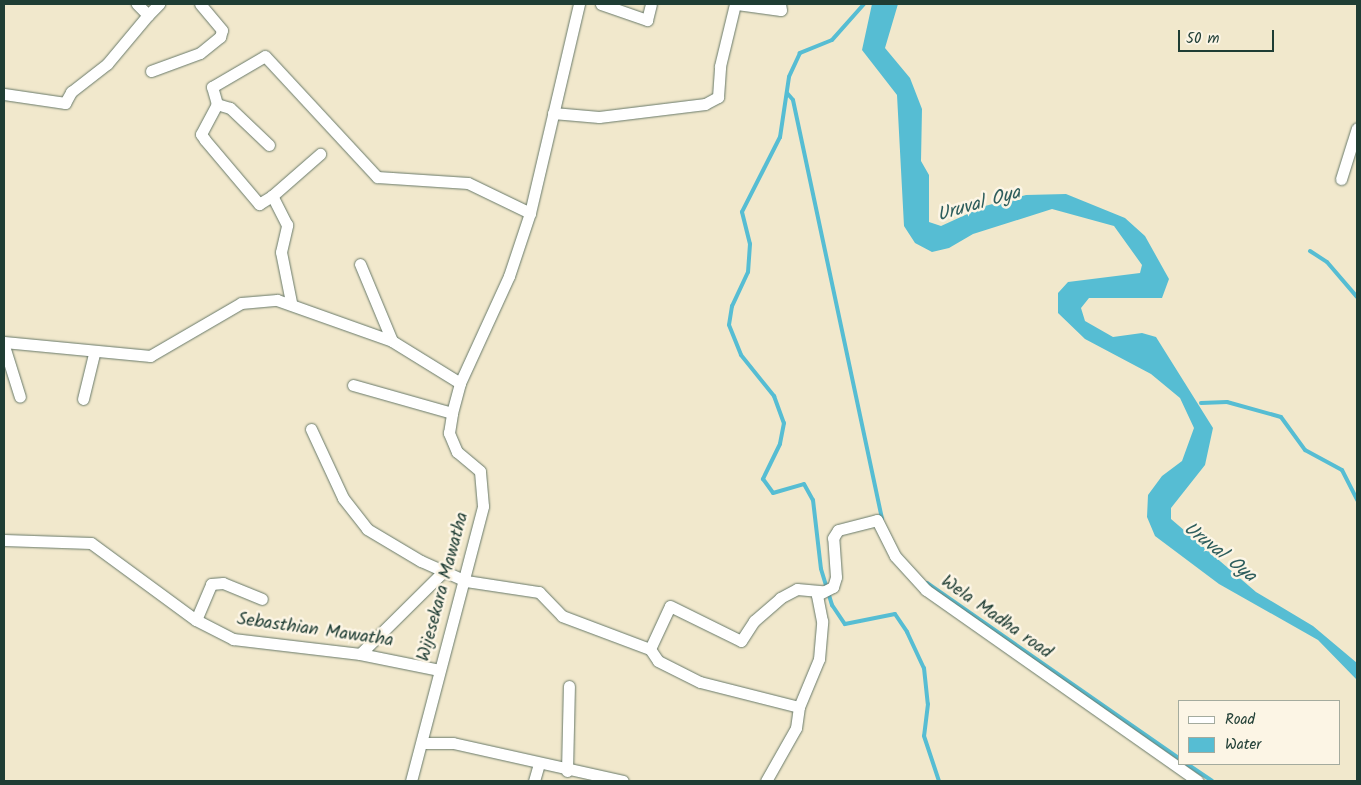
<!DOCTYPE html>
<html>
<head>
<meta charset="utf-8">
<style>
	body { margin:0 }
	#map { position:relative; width:1361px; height:785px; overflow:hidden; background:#f1e8cc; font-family:Kalam,sans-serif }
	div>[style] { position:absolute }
	.water>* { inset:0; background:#56bdd3 }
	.stream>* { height:4px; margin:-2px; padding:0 2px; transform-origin:2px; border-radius:2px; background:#56bdd3 }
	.roads { filter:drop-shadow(0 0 1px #687969) drop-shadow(0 0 1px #687969) }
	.minor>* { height:11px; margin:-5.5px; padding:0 5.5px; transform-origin:5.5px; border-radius:5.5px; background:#fff }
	span { translate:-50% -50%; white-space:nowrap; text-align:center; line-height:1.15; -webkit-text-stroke:5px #fcf5e5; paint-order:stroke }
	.street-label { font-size:18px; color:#1f3d34 }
	.water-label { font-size:19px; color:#2d5d5c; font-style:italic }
	.frame { position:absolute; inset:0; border:5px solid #1f3d34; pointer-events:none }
	.legend { position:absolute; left:1178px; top:700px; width:162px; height:65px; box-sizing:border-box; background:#fcf5e5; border:1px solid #a4ab9e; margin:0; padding:6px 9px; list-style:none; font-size:15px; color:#1f3d34 }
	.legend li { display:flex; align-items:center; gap:10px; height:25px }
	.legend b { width:25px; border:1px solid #a4ab9e }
	.scale { position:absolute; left:1178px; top:30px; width:96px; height:22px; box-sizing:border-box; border:2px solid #1f3d34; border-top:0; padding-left:6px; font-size:15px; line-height:18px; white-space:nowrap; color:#1f3d34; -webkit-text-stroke:4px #fcf5e5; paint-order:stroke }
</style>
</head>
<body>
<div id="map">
	<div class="water">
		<i style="clip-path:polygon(872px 4px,898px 4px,885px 48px,910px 78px,922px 109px,921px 161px,929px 175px,929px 222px,941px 226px,985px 206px,1026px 195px,1066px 194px,1125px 218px,1145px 236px,1169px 279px,1162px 298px,1089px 298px,1081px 308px,1085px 321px,1113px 337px,1142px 333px,1156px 337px,1213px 428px,1205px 465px,1171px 508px,1171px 519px,1256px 592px,1313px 626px,1357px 663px,1357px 680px,1318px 640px,1219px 584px,1155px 536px,1147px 517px,1148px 495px,1162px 476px,1182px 461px,1194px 428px,1180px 398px,1151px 374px,1085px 339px,1058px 313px,1058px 293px,1068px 282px,1140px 273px,1142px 265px,1114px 226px,1052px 209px,973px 234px,949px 248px,932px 252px,915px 243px,904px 226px,897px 95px,862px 50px)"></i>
	</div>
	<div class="stream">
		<i style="left:864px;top:4px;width:48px;rotate:131.6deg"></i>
		<i style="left:832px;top:40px;width:35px;rotate:158deg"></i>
		<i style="left:800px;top:53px;width:26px;rotate:115deg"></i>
		<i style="left:789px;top:77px;width:61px;rotate:98.5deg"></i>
		<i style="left:780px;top:137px;width:84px;rotate:116.9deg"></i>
		<i style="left:742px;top:212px;width:33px;rotate:76deg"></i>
		<i style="left:750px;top:244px;width:28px;rotate:94deg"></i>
		<i style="left:748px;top:272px;width:38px;rotate:115deg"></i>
		<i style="left:732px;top:306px;width:19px;rotate:99deg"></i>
		<i style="left:729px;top:325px;width:32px;rotate:68deg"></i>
		<i style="left:741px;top:355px;width:53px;rotate:51.2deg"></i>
		<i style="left:774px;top:396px;width:29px;rotate:70deg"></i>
		<i style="left:784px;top:423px;width:21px;rotate:101deg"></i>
		<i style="left:780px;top:444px;width:39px;rotate:116deg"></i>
		<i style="left:763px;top:479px;width:17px;rotate:54deg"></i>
		<i style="left:773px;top:493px;width:32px;rotate:-16deg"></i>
		<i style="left:804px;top:484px;width:18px;rotate:61deg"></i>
		<i style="left:813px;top:500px;width:69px;rotate:83.4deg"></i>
		<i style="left:821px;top:569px;width:38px;rotate:73deg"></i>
		<i style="left:832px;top:605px;width:23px;rotate:56deg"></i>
		<i style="left:845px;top:624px;width:51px;rotate:-11.3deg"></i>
		<i style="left:895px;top:614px;width:22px;rotate:56deg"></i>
		<i style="left:907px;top:632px;width:40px;rotate:65deg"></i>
		<i style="left:924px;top:668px;width:36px;rotate:84deg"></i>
		<i style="left:928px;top:704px;width:32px;rotate:97deg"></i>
		<i style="left:924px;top:736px;width:47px;rotate:71.6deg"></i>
		<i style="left:787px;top:93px;width:9px;rotate:49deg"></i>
		<i style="left:793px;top:100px;width:428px;rotate:78deg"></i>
		<i style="left:1310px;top:251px;width:20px;rotate:33deg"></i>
		<i style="left:1327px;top:262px;width:46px;rotate:49.4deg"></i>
		<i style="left:1201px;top:403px;width:26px;rotate:-2deg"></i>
		<i style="left:1227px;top:402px;width:56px;rotate:15.5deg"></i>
		<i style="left:1281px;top:417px;width:41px;rotate:54deg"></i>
		<i style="left:1305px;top:450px;width:42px;rotate:28.4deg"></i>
		<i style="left:1342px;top:470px;width:34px;rotate:63deg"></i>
		<i style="left:927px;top:583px;width:308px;rotate:34.8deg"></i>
		<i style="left:1187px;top:764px;width:30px;rotate:34deg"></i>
	</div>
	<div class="roads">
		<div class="minor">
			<i style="left:601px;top:4px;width:49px;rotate:19.2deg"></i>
			<i style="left:647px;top:20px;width:16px;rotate:-76deg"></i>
			<i style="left:737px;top:4px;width:44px;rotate:7.8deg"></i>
			<i style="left:781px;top:10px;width:6px;rotate:-99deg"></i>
			<i style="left:148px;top:15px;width:16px;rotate:-45deg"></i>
			<i style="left:151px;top:71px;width:52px;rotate:-20.2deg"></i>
			<i style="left:200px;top:53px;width:26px;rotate:-39deg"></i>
			<i style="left:220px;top:37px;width:7px;rotate:-74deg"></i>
			<i style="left:222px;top:30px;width:34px;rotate:-130deg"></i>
			<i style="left:4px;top:94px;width:62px;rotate:8.4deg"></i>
			<i style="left:65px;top:103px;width:13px;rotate:-61deg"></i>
			<i style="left:71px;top:92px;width:46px;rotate:-37.9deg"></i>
			<i style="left:107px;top:64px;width:64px;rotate:-50.1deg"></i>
			<i style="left:148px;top:15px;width:16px;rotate:-135deg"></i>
			<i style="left:217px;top:104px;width:34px;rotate:118deg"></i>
			<i style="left:201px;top:134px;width:7px;rotate:56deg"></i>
			<i style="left:205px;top:140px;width:84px;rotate:49.8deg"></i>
			<i style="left:259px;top:204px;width:15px;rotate:-32deg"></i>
			<i style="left:553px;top:113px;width:46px;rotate:5deg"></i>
			<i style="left:599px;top:117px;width:107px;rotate:-7deg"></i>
			<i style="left:705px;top:104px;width:15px;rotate:-28deg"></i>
			<i style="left:718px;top:97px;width:31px;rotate:-86deg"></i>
			<i style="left:720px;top:66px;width:64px;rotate:-76.4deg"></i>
			<i style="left:269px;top:145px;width:54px;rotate:-136.5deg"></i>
			<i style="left:230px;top:108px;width:14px;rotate:-163deg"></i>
			<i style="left:217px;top:104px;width:18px;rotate:-106deg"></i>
			<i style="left:212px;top:87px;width:61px;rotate:-30.3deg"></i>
			<i style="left:265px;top:56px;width:165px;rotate:47.2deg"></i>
			<i style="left:377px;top:177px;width:91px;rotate:3.8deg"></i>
			<i style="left:468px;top:183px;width:69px;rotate:25.8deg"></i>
			<i style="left:1341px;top:179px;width:53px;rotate:-72.6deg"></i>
			<i style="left:360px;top:264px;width:83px;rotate:67.4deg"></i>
			<i style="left:291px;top:302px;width:51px;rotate:-101.3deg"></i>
			<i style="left:281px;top:252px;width:28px;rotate:-77deg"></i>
			<i style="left:287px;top:225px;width:33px;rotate:-117deg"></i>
			<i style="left:272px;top:196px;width:64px;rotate:-41.2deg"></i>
			<i style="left:4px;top:342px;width:147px;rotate:5.5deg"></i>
			<i style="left:150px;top:356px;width:105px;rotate:-30.2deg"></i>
			<i style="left:241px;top:303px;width:36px;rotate:-5deg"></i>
			<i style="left:277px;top:300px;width:122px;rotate:19.6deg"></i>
			<i style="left:392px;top:341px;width:80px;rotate:31.7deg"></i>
			<i style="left:4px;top:346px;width:53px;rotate:72.6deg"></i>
			<i style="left:353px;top:385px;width:103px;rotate:15.8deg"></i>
			<i style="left:83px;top:399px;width:46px;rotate:-76.3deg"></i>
			<i style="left:311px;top:429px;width:76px;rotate:65.1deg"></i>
			<i style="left:343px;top:498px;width:39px;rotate:52deg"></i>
			<i style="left:367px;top:529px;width:63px;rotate:30.7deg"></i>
			<i style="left:421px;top:561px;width:49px;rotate:24deg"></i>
			<i style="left:466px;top:581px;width:74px;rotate:8.6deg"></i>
			<i style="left:539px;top:592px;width:33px;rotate:46deg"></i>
			<i style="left:562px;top:616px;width:94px;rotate:20.6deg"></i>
			<i style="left:650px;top:649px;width:14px;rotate:56deg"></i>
			<i style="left:658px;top:661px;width:47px;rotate:26.6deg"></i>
			<i style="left:700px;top:682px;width:102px;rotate:14.2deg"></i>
			<i style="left:4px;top:540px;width:87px;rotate:2deg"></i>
			<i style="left:91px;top:543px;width:130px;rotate:36.3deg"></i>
			<i style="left:196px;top:620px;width:42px;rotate:27.2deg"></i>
			<i style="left:233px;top:639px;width:128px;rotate:6.7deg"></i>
			<i style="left:360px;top:654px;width:81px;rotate:11.4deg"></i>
			<i style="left:196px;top:620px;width:39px;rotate:-67deg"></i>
			<i style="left:211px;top:584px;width:12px;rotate:-5deg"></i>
			<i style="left:223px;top:583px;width:42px;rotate:22.3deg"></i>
			<i style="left:650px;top:649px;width:47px;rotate:-65.1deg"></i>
			<i style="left:670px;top:606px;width:79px;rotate:26.2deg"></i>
			<i style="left:741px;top:641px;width:24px;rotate:-57deg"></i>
			<i style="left:754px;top:621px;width:35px;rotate:-41deg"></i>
			<i style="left:780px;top:598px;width:19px;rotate:-28deg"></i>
			<i style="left:797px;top:589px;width:25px;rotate:5deg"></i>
			<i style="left:360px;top:654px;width:118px;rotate:-44.7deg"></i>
			<i style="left:423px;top:743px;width:30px"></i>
			<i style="left:453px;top:743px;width:174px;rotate:12.6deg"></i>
			<i style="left:567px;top:771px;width:85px;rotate:-88.7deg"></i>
			<i style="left:411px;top:781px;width:284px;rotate:-75.3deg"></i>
			<i style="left:483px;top:506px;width:35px;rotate:-95deg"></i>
			<i style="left:480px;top:471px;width:30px;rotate:-140deg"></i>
			<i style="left:457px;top:452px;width:21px;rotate:-113deg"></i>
			<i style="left:449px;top:433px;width:20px;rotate:-81deg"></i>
			<i style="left:452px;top:413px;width:31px;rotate:-75deg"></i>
			<i style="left:460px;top:383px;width:118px;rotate:-65.4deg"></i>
			<i style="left:509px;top:276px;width:66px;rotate:-71.6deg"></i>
			<i style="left:530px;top:213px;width:215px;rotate:-76.8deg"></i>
			<i style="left:534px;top:781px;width:18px;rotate:-74deg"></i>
			<i style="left:766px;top:781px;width:61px;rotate:-60.5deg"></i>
			<i style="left:796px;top:728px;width:21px;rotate:-82deg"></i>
			<i style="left:799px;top:707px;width:52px;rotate:-67.4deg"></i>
			<i style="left:819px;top:659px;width:38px;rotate:-85deg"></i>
			<i style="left:822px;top:621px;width:26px;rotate:-101deg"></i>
			<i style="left:817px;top:595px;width:18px;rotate:-27deg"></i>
			<i style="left:833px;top:587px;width:10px;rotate:-73deg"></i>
			<i style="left:836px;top:577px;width:39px;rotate:-94deg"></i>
			<i style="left:833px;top:538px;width:9px;rotate:-58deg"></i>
			<i style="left:838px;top:530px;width:40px;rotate:-14.4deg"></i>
			<i style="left:877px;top:520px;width:40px;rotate:63.4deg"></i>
			<i style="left:895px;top:556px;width:46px;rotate:47.6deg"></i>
			<i style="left:926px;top:590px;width:332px;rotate:35.1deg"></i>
		</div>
	</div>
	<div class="street-label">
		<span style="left:444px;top:587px;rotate:-75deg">Wijesekara Mawatha</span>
		<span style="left:996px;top:618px;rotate:35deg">Wela Madha road</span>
		<span style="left:315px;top:631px;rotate:8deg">Sebasthian Mawatha</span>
	</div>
	<div class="water-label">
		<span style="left:979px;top:205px;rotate:-16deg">Uruval Oya</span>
		<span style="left:1219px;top:553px;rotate:38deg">Uruval Oya</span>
	</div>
	<div class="frame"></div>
	<ul class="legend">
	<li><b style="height:6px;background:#fff"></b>Road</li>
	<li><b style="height:14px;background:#56bdd3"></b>Water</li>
	</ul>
	<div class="scale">50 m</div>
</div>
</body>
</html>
